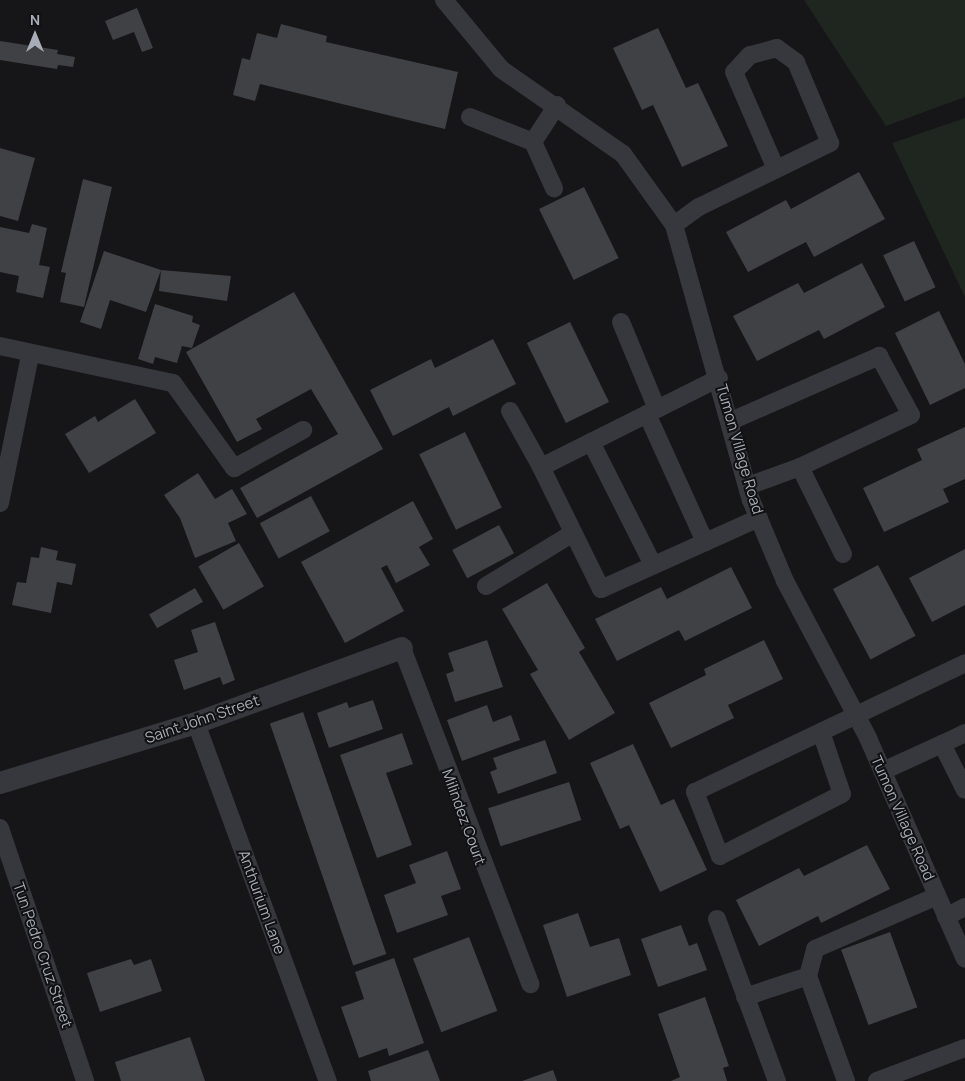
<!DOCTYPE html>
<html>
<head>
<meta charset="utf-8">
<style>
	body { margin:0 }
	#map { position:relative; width:965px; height:1081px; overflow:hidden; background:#161618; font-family:Manrope,sans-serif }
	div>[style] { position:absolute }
	.green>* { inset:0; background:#1e261f }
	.building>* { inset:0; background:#404145; transform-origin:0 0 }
	.minor>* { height:18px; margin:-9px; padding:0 9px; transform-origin:9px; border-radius:9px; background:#37383d }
	.tertiary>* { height:22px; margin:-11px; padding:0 11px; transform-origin:11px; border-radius:11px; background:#37383d }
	span { translate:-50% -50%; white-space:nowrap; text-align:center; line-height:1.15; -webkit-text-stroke:4px #111113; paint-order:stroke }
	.street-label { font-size:15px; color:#a8adb8 }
	.north { position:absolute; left:10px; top:10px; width:50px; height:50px; -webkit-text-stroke:4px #111113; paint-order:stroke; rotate:0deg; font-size:14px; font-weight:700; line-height:20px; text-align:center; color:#a8adb8 }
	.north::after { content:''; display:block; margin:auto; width:18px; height:22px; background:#a8adb8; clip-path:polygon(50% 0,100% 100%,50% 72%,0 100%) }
</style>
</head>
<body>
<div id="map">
	<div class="green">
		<i style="clip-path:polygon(804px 0,965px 0,965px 97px,886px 126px)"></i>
		<i style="clip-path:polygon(965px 118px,965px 297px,892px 143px)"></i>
	</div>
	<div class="building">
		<i style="clip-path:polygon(137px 8px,153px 48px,142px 52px,134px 32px,113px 40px,105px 21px)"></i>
		<i style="clip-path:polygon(281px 24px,327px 36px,326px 42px,458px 72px,445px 129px,260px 84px,255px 101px,233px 95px,242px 58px,250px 60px,257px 33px,277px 38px)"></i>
		<i style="clip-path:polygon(658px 28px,686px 88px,698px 83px,728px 146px,682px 167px,653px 105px,642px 110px,613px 48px)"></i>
		<i style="clip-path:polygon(0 41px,58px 50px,57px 54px,75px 57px,73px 67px,58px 65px,57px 69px,0 60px)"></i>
		<i style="clip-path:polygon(0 148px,35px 158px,18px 221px,0 216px)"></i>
		<i style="clip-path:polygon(859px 172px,885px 219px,814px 257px,806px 242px,748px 272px,726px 232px,786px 200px,791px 209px)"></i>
		<i style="clip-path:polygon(83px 179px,112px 187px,84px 307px,60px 302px,66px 273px,61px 272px)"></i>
		<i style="left:584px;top:187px;width:79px;height:50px;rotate:64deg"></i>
		<i style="clip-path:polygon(32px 224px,47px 228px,39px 265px,50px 267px,43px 298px,16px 292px,19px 276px,0 272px,0 227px,29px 233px)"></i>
		<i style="left:914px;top:241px;width:51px;height:34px;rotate:65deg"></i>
		<i style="clip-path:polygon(104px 251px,161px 270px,231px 276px,227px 301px,159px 291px,161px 270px,146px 312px,110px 300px,101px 329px,80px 322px)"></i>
		<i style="clip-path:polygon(862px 263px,885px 307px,824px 339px,819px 330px,757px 361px,733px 316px,798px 283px,804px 293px)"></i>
		<i style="clip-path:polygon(294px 292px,383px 449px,257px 518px,240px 488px,338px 434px,311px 389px,256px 419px,262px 429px,237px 442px,186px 352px)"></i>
		<i style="clip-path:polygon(155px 304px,193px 316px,192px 322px,200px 325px,192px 348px,182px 346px,177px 363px,155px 357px,153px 364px,138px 359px)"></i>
		<i style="clip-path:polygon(939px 311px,965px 364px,965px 388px,930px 405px,895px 333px)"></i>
		<i style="left:570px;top:322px;width:89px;height:48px;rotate:64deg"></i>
		<i style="clip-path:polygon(493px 339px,516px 384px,453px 416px,449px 407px,393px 436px,370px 390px,431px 359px,435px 368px)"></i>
		<i style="clip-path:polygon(135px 399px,156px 433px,89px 473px,65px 434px,95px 416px,98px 422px)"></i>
		<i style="clip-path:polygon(965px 427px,965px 479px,943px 489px,949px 502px,884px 532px,863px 488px,922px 460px,917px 449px)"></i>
		<i style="left:465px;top:432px;width:84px;height:51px;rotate:64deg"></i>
		<i style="clip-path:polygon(198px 473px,215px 499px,232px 489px,247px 514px,228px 523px,236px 541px,195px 558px,180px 518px,164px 495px)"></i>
		<i style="left:311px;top:496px;width:40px;height:58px;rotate:62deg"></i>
		<i style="clip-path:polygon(413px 501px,433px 539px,419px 547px,430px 565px,396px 583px,387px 565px,381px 568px,404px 611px,345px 643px,301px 562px)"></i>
		<i style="left:499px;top:525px;width:32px;height:53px;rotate:62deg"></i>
		<i style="left:239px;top:543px;width:50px;height:47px;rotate:60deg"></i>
		<i style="clip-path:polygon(41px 547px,58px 551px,56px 560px,76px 564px,72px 585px,57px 582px,51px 613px,12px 605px,17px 582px,26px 583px,31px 557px,39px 558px)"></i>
		<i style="clip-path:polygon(965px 549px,965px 605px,932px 622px,909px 578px)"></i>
		<i style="left:878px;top:565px;width:80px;height:51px;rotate:62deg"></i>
		<i style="clip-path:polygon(731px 567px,752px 608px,685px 641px,679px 630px,617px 661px,595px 619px,661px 587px,667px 599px)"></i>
		<i style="clip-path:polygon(547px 583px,585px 648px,579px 652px,615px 713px,569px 740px,530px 674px,538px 670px,502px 609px)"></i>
		<i style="left:195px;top:588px;width:16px;height:53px;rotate:60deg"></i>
		<i style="clip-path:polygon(215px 622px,235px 680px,223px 685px,220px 677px,184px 690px,174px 660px,198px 652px,191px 630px)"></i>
		<i style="clip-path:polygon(487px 640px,503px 687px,455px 702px,446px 674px,454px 671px,448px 653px)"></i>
		<i style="clip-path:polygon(764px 640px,783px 679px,728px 705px,734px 718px,671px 748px,649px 703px,706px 675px,704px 669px)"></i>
		<i style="clip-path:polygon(373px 700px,383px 729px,329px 748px,317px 713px,347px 702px,349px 708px)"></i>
		<i style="clip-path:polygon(487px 705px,493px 722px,511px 715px,520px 740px,462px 761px,447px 720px)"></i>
		<i style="left:303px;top:712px;width:256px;height:35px;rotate:71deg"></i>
		<i style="clip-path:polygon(402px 733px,413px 764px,386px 773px,412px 845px,377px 858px,340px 755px)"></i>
		<i style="clip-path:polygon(545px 740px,557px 773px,498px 794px,490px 772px,497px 769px,493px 758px)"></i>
		<i style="clip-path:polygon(633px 744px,661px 805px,674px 799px,707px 870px,660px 892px,629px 825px,620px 829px,590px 763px)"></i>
		<i style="left:569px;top:782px;width:40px;height:85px;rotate:72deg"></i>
		<i style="clip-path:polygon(867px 845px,890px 889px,821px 923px,818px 916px,759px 946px,736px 900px,799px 868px,804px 876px)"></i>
		<i style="clip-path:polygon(447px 851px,461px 889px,441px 896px,448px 915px,397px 933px,384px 895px,416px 883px,409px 865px)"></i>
		<i style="clip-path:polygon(578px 913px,590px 947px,619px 938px,631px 975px,567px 997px,543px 925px)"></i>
		<i style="clip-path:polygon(681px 925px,689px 946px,697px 943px,707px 970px,658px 987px,641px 939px)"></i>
		<i style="left:890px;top:932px;width:80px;height:52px;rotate:70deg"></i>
		<i style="left:469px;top:937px;width:79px;height:60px;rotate:69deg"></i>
		<i style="clip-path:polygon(394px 958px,424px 1043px,389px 1056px,387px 1048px,359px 1058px,341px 1007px,364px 999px,355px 972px)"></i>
		<i style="clip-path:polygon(131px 959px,134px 965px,151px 959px,162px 991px,100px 1012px,87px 973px)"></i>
		<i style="clip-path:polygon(705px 997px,729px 1066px,723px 1068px,727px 1081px,671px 1081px,680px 1077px,658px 1014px)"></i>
		<i style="clip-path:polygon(190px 1037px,205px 1081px,121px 1081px,115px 1062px)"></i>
		<i style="clip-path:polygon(428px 1050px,440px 1081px,371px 1081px,368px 1071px)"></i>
		<i style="clip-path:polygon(553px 1070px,557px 1081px,522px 1081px)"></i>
	</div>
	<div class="minor">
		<i style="left:444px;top:0;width:89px;rotate:50.4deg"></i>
		<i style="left:501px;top:69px;width:149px;rotate:34.9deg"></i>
		<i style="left:623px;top:154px;width:87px;rotate:54.3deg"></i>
		<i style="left:674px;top:225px;width:286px;rotate:74.4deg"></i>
		<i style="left:751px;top:500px;width:88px;rotate:67.2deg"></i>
		<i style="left:785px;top:581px;width:178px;rotate:62.1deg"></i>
		<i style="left:868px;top:738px;width:241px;rotate:66.3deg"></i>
		<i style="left:470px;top:117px;width:68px;rotate:21.6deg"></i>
		<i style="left:533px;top:142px;width:44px;rotate:-57deg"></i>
		<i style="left:533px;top:142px;width:51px;rotate:65.5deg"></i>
		<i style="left:674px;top:225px;width:31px;rotate:-36deg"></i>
		<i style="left:699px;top:207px;width:146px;rotate:-26deg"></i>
		<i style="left:830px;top:143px;width:88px;rotate:-112.8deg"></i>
		<i style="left:796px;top:62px;width:24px;rotate:-144deg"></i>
		<i style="left:777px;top:48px;width:28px;rotate:165deg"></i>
		<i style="left:750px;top:55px;width:23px;rotate:133deg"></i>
		<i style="left:734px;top:72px;width:106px;rotate:66.6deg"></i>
		<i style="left:621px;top:322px;width:94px;rotate:67.5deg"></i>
		<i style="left:0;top:346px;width:177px;rotate:12.1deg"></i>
		<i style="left:173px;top:383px;width:105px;rotate:54.3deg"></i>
		<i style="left:234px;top:468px;width:79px;rotate:-28.8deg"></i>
		<i style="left:719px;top:378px;width:199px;rotate:153.4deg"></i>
		<i style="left:541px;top:467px;width:136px;rotate:63.8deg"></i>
		<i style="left:601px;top:589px;width:173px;rotate:-24.2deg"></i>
		<i style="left:510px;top:411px;width:64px;rotate:61deg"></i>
		<i style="left:647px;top:414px;width:141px;rotate:65.6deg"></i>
		<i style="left:731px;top:421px;width:162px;rotate:-23.7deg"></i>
		<i style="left:879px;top:356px;width:67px;rotate:61.5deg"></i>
		<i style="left:911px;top:415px;width:123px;rotate:154.9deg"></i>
		<i style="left:591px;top:442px;width:138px;rotate:63.2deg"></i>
		<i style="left:748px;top:486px;width:55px;rotate:-20.1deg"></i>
		<i style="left:800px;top:467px;width:97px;rotate:63.7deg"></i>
		<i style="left:0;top:503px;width:151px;rotate:-78.5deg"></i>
		<i style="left:486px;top:586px;width:102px;rotate:-31.3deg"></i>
		<i style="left:402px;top:648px;width:360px;rotate:69.1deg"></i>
		<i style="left:196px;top:723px;width:382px;rotate:69.8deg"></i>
		<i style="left:821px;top:732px;width:65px;rotate:71.3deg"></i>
		<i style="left:842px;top:794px;width:137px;rotate:153.1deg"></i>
		<i style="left:720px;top:856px;width:69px;rotate:-111.3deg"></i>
		<i style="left:695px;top:792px;width:299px;rotate:-25.5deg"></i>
		<i style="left:965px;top:733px;width:25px;rotate:154deg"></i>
		<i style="left:942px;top:744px;width:51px;rotate:63.4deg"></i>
		<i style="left:883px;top:771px;width:65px;rotate:-24.6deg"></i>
		<i style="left:0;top:828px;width:267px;rotate:71.4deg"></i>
		<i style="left:946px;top:917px;width:21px;rotate:-28deg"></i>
		<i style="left:717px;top:919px;width:173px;rotate:69.7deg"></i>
		<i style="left:808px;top:976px;width:28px;rotate:-75deg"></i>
		<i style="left:815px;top:949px;width:133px;rotate:-23.5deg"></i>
		<i style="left:745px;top:997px;width:66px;rotate:-18.4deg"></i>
		<i style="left:808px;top:976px;width:112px;rotate:70.1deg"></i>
		<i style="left:877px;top:1081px;width:94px;rotate:-20.6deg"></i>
	</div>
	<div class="tertiary">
		<i style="left:0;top:783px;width:205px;rotate:-17deg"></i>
		<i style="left:196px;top:723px;width:219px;rotate:-20deg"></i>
	</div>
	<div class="street-label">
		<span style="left:740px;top:449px;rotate:74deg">Tumon Village Road</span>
		<span style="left:202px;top:719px;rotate:-19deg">Saint John Street</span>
		<span style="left:464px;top:817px;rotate:70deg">Milindez Court</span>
		<span style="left:903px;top:818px;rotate:66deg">Tumon Village Road</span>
		<span style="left:262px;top:902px;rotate:70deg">Anthurium Lane</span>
		<span style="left:43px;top:955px;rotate:71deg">Tun Pedro Cruz Street</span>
	</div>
	<div class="north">N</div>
</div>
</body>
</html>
